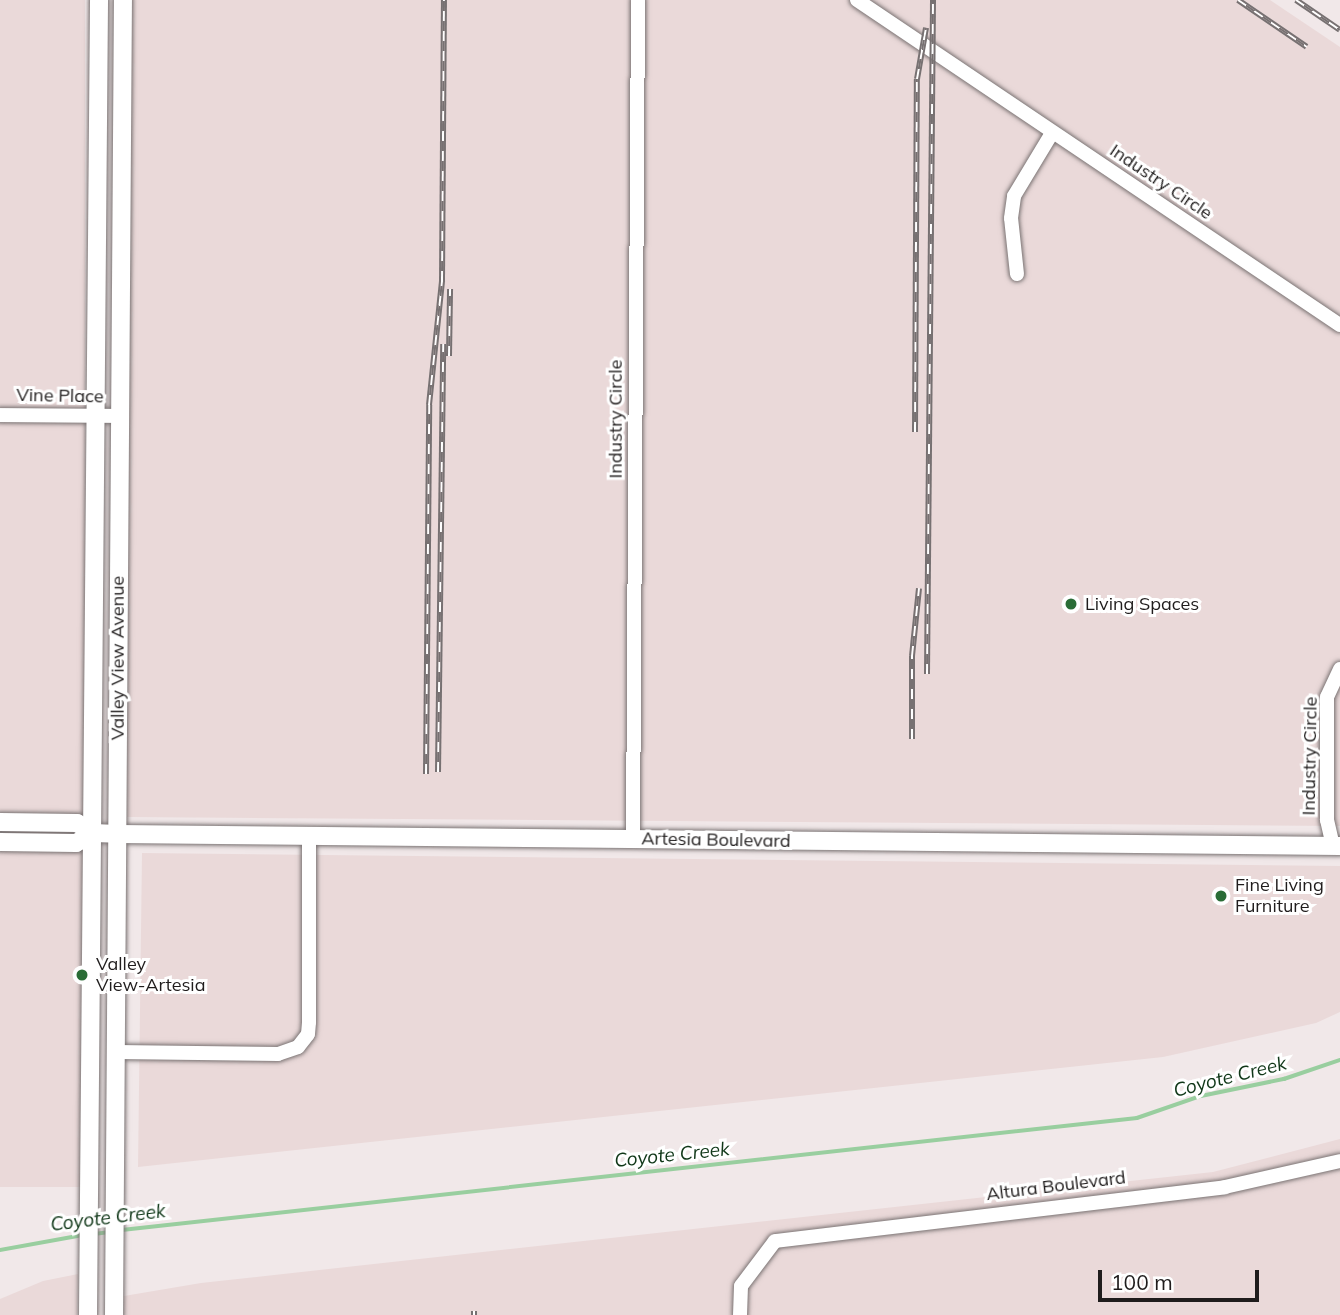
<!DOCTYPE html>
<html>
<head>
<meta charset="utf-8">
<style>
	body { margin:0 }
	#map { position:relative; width:1340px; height:1315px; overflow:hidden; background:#f1e8e9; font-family:Mulish,sans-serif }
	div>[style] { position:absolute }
	.built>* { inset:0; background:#ead9d9; transform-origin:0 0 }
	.stream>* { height:3.5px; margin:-1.75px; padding:0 1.75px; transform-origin:1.75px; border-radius:1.75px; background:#99ce9f }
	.roads { filter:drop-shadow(0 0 2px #7a7373) drop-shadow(0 0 2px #7a7373) }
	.minor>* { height:14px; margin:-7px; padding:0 7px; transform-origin:7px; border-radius:7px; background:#fff }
	.major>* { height:18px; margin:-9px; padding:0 9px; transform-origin:9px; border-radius:9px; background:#fff }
	.rail>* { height:6px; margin-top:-3px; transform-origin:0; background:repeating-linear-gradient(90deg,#fff 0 10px,#777172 0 20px); box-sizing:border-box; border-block:2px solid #777172 }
	.dots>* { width:19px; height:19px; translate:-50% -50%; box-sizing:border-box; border:4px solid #fff; border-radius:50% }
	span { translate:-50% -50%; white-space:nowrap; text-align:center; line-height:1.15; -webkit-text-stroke:6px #fff; paint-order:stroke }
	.street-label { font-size:18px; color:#1f1c1c }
	.poi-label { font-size:18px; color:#1f1c1c }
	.left { translate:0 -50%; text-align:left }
	.water-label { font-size:19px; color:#103718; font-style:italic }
	.scale { position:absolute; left:1098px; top:1270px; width:161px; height:32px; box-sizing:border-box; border:4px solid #1f1c1c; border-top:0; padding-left:9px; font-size:21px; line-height:24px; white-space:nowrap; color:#1f1c1c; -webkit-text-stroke:5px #fff; paint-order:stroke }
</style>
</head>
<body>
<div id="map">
	<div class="built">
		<i style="left:0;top:0;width:85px;height:1187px"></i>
		<i style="clip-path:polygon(130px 0,1270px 0,1340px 47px,1340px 826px,127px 817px)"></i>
		<i style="clip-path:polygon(142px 853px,1340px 866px,1340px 1012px,1316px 1023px,1163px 1057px,138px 1167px)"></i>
		<i style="clip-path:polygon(1340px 1139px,1340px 1315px,124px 1315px,124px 1296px,201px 1283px,1213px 1172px)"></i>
		<i style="clip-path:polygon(78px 1274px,77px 1315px,0 1315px,0 1299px,43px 1281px)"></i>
	</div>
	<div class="stream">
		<i style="left:122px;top:1230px;width:1021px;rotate:-6.3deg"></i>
		<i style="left:1137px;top:1118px;width:68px;rotate:-19deg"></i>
		<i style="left:1201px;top:1096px;width:85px;rotate:-11.6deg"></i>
		<i style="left:1284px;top:1079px;width:59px;rotate:-18.7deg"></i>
		<i style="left:94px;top:1234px;width:17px;rotate:-7deg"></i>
		<i style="left:0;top:1250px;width:84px;rotate:-10.2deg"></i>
	</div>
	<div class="roads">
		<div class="minor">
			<i style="left:857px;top:0;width:582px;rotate:33.94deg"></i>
			<i style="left:1017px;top:274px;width:56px;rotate:-96.1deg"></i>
			<i style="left:1011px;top:218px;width:22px;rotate:-82deg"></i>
			<i style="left:1014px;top:196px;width:74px;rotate:-58.9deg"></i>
			<i style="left:0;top:415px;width:120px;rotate:0.5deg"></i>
			<i style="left:633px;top:839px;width:839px;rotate:-89.66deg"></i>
			<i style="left:1333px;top:846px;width:27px;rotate:-103deg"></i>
			<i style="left:1327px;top:820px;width:123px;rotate:-90deg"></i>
			<i style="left:1327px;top:697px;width:31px;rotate:-65deg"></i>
			<i style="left:117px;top:1052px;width:161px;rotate:0.7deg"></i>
			<i style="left:278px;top:1054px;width:21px;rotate:-19deg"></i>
			<i style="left:298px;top:1047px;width:16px;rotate:-52deg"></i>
			<i style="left:308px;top:1034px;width:12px;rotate:-85deg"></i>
			<i style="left:309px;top:1022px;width:186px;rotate:-90deg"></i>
			<i style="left:740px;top:1315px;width:29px;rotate:-88deg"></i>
			<i style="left:741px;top:1286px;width:56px;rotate:-52.9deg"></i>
			<i style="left:775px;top:1241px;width:453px;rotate:-6.8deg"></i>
			<i style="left:1225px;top:1187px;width:118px;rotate:-12.7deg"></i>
		</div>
		<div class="major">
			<i style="left:0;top:822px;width:77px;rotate:0.7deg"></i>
			<i style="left:77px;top:823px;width:19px;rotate:32deg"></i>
			<i style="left:93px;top:833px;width:25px;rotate:2deg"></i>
			<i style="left:118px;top:834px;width:1222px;rotate:0.56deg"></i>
			<i style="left:0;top:842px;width:76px;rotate:0.8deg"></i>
			<i style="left:76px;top:843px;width:20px;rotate:-30deg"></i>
			<i style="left:88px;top:1315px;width:1315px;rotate:-89.52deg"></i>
			<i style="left:114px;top:1315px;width:1315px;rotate:-89.61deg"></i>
		</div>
	</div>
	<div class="rail">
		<i style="left:1238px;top:0;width:83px;rotate:34.3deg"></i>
		<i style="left:1296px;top:0;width:53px;rotate:34.3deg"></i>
		<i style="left:449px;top:356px;width:67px;rotate:-89.1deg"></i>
		<i style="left:915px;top:432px;width:353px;rotate:-89.7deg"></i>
		<i style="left:917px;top:79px;width:52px;rotate:-80deg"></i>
		<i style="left:927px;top:674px;width:674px;rotate:-89.49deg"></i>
		<i style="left:912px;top:739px;width:83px;rotate:-90deg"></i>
		<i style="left:912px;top:656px;width:68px;rotate:-84.1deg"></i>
		<i style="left:438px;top:772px;width:428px;rotate:-89.3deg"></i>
		<i style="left:426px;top:774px;width:369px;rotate:-89.5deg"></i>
		<i style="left:429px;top:405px;width:125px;rotate:-84deg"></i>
		<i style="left:442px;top:281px;width:281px;rotate:-89.6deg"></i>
		<i style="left:474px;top:1315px;width:4px;rotate:-90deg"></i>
	</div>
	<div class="dots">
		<i style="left:1071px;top:604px;background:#2a6c36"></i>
		<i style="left:1221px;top:896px;background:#2a6c36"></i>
		<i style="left:82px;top:975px;background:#2a6c36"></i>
	</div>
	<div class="street-label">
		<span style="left:1161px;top:182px;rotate:34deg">Industry Circle</span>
		<span style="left:60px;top:396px;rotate:1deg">Vine Place</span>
		<span style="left:616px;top:419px;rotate:-90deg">Industry Circle</span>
		<span style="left:118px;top:658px;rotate:-90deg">Valley View Avenue</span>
		<span style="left:1310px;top:756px;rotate:-89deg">Industry Circle</span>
		<span style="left:716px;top:840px;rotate:1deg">Artesia Boulevard</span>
		<span style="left:1056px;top:1186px;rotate:-7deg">Altura Boulevard</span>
	</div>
	<div class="poi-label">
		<span class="left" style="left:1085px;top:604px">Living Spaces</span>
		<span class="left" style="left:1235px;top:896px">Fine Living<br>Furniture</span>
		<span class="left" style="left:96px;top:975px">Valley<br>View-Artesia</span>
	</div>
	<div class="water-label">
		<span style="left:1230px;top:1077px;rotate:-14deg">Coyote Creek</span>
		<span style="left:672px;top:1155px;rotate:-6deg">Coyote Creek</span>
		<span style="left:108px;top:1218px;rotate:-7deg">Coyote Creek</span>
	</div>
	<div class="scale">100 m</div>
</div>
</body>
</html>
